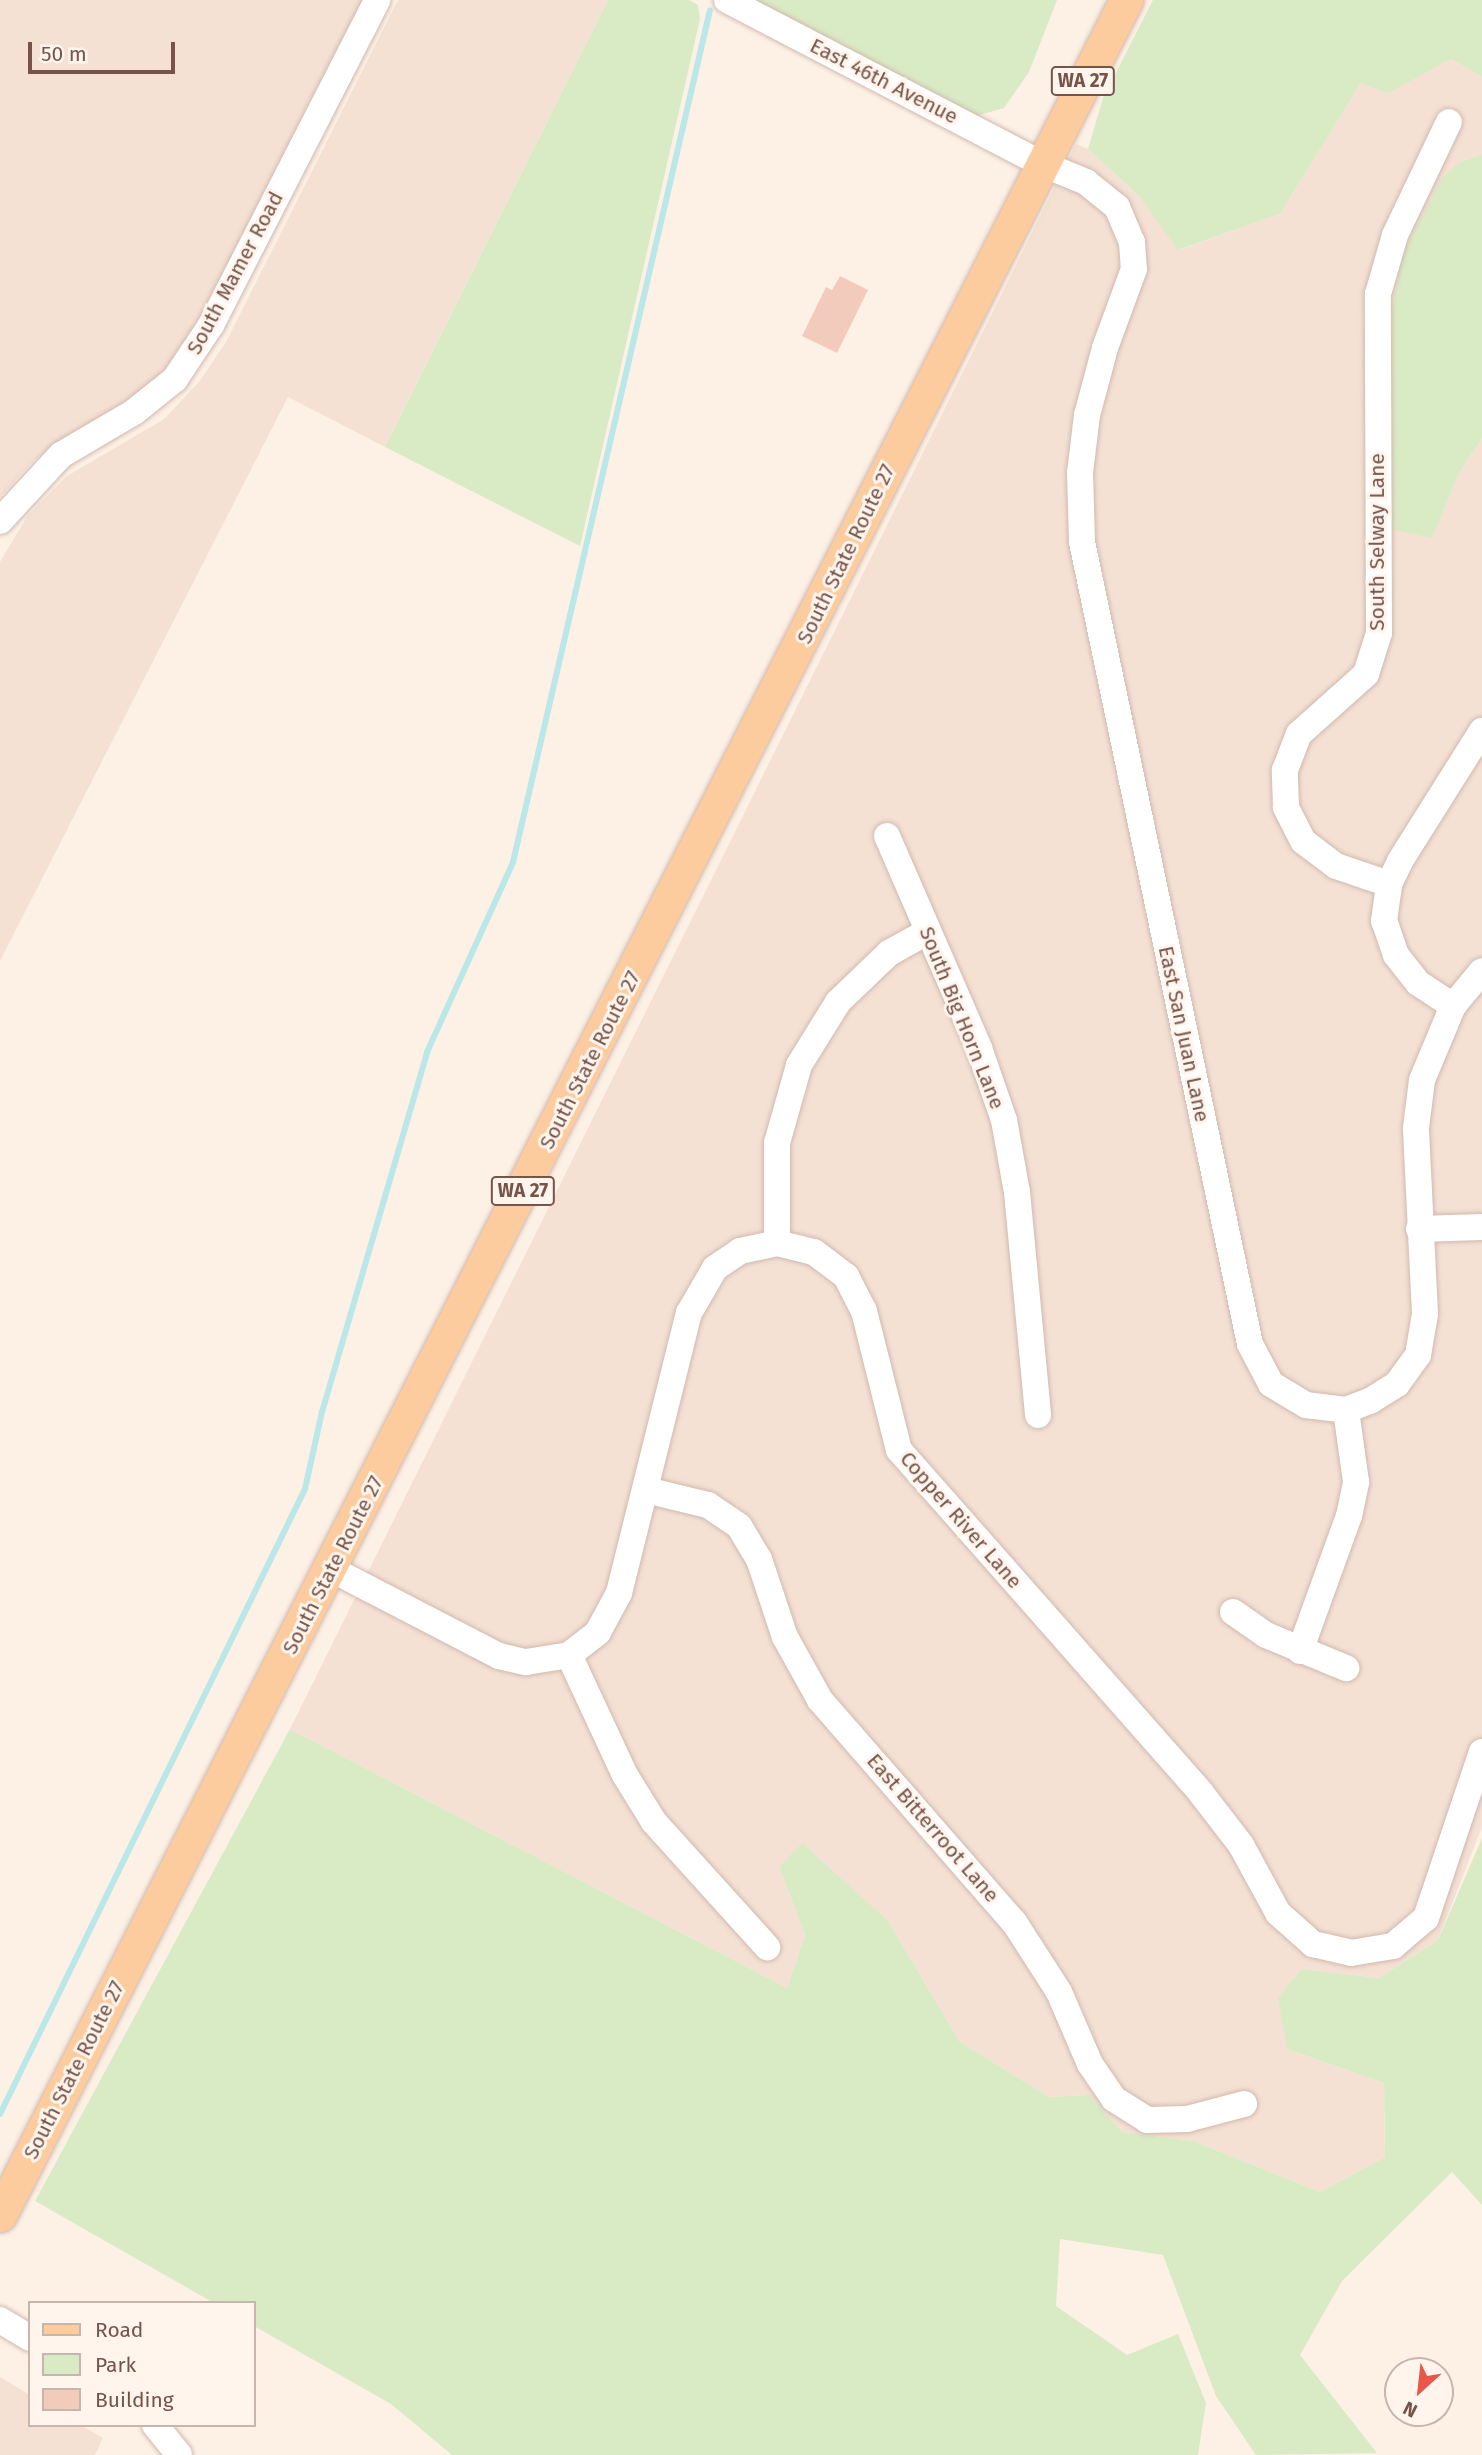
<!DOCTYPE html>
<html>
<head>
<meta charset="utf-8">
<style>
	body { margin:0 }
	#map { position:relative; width:1482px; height:2455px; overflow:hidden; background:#fdf1e6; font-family:"Fira Sans",sans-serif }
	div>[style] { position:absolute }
	.residential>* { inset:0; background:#f4e1d4 }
	.green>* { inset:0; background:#d9ebc4 }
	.stream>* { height:6px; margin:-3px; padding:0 3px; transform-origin:3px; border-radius:3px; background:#bae7e7 }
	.building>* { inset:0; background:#f2cbbd }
	.roads { filter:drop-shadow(0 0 2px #d1b9ae) drop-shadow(0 0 2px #d1b9ae) }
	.minor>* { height:26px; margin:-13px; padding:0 13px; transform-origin:13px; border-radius:13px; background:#fff }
	.major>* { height:33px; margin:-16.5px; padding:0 16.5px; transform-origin:16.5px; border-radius:16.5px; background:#fccb9e }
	span { translate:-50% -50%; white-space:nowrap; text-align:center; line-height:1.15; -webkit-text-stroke:6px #fff5ed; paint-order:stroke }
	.shield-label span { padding:2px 5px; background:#fff5ed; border:2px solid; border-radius:5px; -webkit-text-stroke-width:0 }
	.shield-label { font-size:19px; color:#76544a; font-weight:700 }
	.street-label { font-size:21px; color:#76544a }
	.legend { position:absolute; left:28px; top:2301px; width:228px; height:126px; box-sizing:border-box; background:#fff5ed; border:2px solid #c8b5ac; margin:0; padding:9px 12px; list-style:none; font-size:21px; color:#76544a }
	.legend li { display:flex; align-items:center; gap:14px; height:35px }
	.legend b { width:35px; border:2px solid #c8b5ac }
	.north { position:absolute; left:1384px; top:2357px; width:70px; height:70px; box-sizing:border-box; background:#fff5ed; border:2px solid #c8b5ac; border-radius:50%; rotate:207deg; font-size:19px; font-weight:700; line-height:28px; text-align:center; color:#76544a }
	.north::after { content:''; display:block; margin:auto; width:24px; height:32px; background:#e8574a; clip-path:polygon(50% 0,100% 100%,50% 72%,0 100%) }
	.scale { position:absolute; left:28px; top:42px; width:147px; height:32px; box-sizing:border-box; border:4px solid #76544a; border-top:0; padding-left:9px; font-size:21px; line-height:24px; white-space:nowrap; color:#76544a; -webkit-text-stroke:5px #fff5ed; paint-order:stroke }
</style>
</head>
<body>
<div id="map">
	<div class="residential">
		<i style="clip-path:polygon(0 0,365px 0,178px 359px,149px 387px,34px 460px,0 497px)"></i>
		<i style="clip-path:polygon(398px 0,608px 0,385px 447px,288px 397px,0 961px,0 562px,28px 515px,67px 476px,164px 419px,199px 382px,226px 342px)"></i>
		<i style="clip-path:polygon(1451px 59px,1482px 77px,1482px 154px,1460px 162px,1432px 537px,1460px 471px,1482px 438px,1482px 1827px,1438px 1940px,1379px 1978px,1302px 1969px,1287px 2049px,1384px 2083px,1385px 2157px,1320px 2192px,1194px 2141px,1122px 2132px,1089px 2095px,1049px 2097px,959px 2041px,889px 1922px,779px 1867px,805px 1935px,787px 1988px,290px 1729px,1076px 144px,1088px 149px,1139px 196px,1179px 250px,1280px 214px,1361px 83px,1388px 92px)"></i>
		<i style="clip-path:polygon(0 2377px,30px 2395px,30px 2425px,81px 2425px,103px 2438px,95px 2455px,0 2455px)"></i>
	</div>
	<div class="green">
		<i style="clip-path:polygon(608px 0,689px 0,698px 5px,700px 19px,580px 546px,385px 447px)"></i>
		<i style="clip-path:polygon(755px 0,1057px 0,1029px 72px,1004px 108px,976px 116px)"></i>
		<i style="clip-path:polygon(1153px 0,1482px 0,1482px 77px,1451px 59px,1388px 93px,1361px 83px,1280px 214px,1178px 250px,1139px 196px,1088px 149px,1103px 98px)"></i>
		<i style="clip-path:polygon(1482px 154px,1482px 438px,1460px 471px,1432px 538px,1391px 529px,1391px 321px,1401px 258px,1443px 177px,1460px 162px)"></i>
		<i style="clip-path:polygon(290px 1729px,787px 1988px,805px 1935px,779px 1867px,802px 1843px,889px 1922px,959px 2041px,1049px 2097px,1089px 2095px,1122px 2132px,1194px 2141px,1320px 2192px,1385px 2157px,1384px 2083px,1287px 2049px,1278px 1998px,1302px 1969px,1379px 1978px,1438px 1940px,1482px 1838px,1482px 2205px,1452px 2172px,1342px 2281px,1300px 2355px,1377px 2453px,1256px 2455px,1216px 2396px,1163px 2255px,1060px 2239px,1056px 2306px,1127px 2355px,1178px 2334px,1206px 2403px,1198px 2455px,452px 2455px,391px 2404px,254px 2326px,254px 2303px,214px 2303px,35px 2201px)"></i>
	</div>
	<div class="stream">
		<i style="left:0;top:2114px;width:695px;rotate:-63.99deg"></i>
		<i style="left:305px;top:1489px;width:79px;rotate:-77.6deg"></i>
		<i style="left:322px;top:1412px;width:375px;rotate:-73.7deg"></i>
		<i style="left:427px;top:1052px;width:209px;rotate:-65.6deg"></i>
		<i style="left:513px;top:862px;width:874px;rotate:-76.98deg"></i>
	</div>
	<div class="building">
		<i style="clip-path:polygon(840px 276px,868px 290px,837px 353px,802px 336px,826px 287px,832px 290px)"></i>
	</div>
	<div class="roads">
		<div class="minor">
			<i style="left:727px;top:0;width:353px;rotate:27.5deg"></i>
			<i style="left:1040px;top:163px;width:50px;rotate:22.4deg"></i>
			<i style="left:1086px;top:182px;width:40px;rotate:39deg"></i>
			<i style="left:1117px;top:207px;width:38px;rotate:67deg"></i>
			<i style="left:1132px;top:242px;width:27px;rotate:86deg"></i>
			<i style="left:1134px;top:269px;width:84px;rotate:110.2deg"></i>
			<i style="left:1105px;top:348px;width:69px;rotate:105deg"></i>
			<i style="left:1087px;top:415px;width:58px;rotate:96.9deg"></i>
			<i style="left:1080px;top:473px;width:69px;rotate:88.3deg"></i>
			<i style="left:1082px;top:542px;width:819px;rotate:78.17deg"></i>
			<i style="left:1250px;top:1344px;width:45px;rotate:62.3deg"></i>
			<i style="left:1271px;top:1384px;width:41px;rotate:31deg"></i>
			<i style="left:1306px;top:1405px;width:40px;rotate:7.1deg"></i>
			<i style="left:1346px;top:1410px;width:26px;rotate:-21deg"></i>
			<i style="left:1370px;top:1401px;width:32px;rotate:-32deg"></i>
			<i style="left:1397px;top:1384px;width:36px;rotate:-54deg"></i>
			<i style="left:1418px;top:1355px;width:42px;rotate:-80.3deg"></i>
			<i style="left:1425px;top:1314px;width:186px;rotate:-92.8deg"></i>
			<i style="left:1416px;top:1128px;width:48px;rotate:-82.9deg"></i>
			<i style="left:1422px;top:1080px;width:80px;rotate:-67.3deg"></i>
			<i style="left:1453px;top:1006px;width:45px;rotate:-50.4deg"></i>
			<i style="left:0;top:521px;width:90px;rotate:-47.3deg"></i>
			<i style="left:61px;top:455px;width:85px;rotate:-30.5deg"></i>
			<i style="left:134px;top:412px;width:53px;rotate:-38.8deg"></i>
			<i style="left:175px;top:379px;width:65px;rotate:-56.3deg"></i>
			<i style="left:211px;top:325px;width:365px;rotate:-62.9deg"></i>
			<i style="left:887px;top:836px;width:231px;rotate:66.5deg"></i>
			<i style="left:979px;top:1048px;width:76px;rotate:70.9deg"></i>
			<i style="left:1004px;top:1120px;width:73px;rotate:79.8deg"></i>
			<i style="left:1017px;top:1192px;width:224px;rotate:84.6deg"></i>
			<i style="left:1389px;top:884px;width:56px;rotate:-161.2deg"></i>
			<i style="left:1336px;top:866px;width:41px;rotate:-142.9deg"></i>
			<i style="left:1303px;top:841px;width:38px;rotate:-117deg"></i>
			<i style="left:1286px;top:807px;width:37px;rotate:-92deg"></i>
			<i style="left:1285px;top:770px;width:39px;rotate:-69deg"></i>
			<i style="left:1299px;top:734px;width:90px;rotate:-41.8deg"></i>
			<i style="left:1366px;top:674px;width:43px;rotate:-72.4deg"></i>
			<i style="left:1379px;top:633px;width:339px;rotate:-90.2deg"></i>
			<i style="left:1378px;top:294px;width:61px;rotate:-73.9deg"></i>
			<i style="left:1395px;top:235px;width:125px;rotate:-64.5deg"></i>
			<i style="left:1453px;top:1006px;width:42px;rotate:-146.7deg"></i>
			<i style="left:1418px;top:983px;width:36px;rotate:-128deg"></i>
			<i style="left:1396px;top:955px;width:36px;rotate:-109deg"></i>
			<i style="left:1384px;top:921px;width:37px;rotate:-82deg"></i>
			<i style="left:1389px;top:884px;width:25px;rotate:-64deg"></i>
			<i style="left:1400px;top:861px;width:154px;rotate:-57.8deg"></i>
			<i style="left:1419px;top:1229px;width:63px;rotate:-1.8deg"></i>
			<i style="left:777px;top:1243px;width:100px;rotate:-90deg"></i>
			<i style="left:777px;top:1143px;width:81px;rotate:-74.2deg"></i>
			<i style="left:799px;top:1065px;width:74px;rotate:-58.2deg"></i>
			<i style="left:838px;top:1002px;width:71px;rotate:-43.9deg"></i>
			<i style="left:889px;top:953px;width:43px;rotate:-28.9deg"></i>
			<i style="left:646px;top:1490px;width:64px;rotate:13.6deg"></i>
			<i style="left:708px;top:1505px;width:37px;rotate:34deg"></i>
			<i style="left:739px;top:1526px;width:39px;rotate:59deg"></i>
			<i style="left:759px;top:1559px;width:82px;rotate:71.6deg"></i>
			<i style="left:785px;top:1637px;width:72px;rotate:60.9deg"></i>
			<i style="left:820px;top:1700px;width:295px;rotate:48.9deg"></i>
			<i style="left:1014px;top:1922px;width:83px;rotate:57.3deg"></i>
			<i style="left:1059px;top:1992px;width:78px;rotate:66.7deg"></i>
			<i style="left:1090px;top:2064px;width:42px;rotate:55.6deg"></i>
			<i style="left:1114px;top:2099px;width:39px;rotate:32deg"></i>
			<i style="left:1147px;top:2120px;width:40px;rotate:-1.4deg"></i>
			<i style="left:1187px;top:2119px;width:59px;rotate:-14.7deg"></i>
			<i style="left:331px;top:1569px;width:189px;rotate:27.4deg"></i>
			<i style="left:499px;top:1656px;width:28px;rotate:13deg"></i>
			<i style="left:526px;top:1662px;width:44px;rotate:-9.2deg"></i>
			<i style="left:569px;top:1655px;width:37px;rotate:-38deg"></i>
			<i style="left:598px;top:1632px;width:44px;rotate:-61.7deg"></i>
			<i style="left:619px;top:1593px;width:289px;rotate:-76deg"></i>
			<i style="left:689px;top:1313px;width:52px;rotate:-60deg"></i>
			<i style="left:715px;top:1268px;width:30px;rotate:-34deg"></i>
			<i style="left:740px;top:1251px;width:38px;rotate:-12deg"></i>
			<i style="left:777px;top:1243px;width:38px;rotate:14deg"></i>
			<i style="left:814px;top:1252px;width:40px;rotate:37deg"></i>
			<i style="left:846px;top:1276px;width:39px;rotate:63deg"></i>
			<i style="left:864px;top:1311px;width:143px;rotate:75.9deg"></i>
			<i style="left:899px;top:1450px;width:457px;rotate:48.6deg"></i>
			<i style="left:1201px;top:1793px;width:66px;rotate:52.4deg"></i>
			<i style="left:1241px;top:1845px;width:77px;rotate:61.4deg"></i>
			<i style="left:1278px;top:1913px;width:47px;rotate:41.5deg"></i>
			<i style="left:1313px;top:1944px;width:39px;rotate:13deg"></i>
			<i style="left:1351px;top:1953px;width:43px;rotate:-9.5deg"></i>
			<i style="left:1393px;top:1946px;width:43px;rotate:-40.3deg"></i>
			<i style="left:1426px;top:1918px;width:175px;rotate:-71.4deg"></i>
			<i style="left:1233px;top:1612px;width:40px;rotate:34.9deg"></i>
			<i style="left:1266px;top:1635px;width:87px;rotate:22.4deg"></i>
			<i style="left:1300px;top:1651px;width:144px;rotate:-70.1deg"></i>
			<i style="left:1349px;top:1516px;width:35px;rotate:-78deg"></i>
			<i style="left:1356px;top:1482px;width:73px;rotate:-97.9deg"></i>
			<i style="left:569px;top:1655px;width:132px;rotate:65deg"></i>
			<i style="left:625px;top:1775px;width:55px;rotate:58.3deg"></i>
			<i style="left:654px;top:1822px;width:169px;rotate:47.9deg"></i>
			<i style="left:0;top:2320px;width:35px;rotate:31deg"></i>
			<i style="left:155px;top:2425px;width:38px;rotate:51deg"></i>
		</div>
		<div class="major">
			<i style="left:0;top:2215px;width:2485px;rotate:-63.05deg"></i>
		</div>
	</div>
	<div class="shield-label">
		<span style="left:1083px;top:81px">WA 27</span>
		<span style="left:523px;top:1191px">WA 27</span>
	</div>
	<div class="street-label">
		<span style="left:884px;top:81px;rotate:27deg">East 46th Avenue</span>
		<span style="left:235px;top:273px;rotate:-62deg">South Mamer Road</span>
		<span style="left:1377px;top:542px;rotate:-90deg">South Selway Lane</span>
		<span style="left:846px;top:554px;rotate:-64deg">South State Route 27</span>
		<span style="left:962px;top:1018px;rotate:68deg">South Big Horn Lane</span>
		<span style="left:1184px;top:1034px;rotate:78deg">East San Juan Lane</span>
		<span style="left:590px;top:1060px;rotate:-63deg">South State Route 27</span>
		<span style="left:961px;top:1520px;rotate:49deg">Copper River Lane</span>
		<span style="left:333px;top:1565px;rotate:-63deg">South State Route 27</span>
		<span style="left:933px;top:1828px;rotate:49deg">East Bitterroot Lane</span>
		<span style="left:74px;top:2070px;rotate:-63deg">South State Route 27</span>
	</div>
	<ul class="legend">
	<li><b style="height:9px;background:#fccb9e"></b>Road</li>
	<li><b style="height:19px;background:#d9ebc4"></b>Park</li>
	<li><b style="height:19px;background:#f2cbbd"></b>Building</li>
	</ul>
	<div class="north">N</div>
	<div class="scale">50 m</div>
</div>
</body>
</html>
